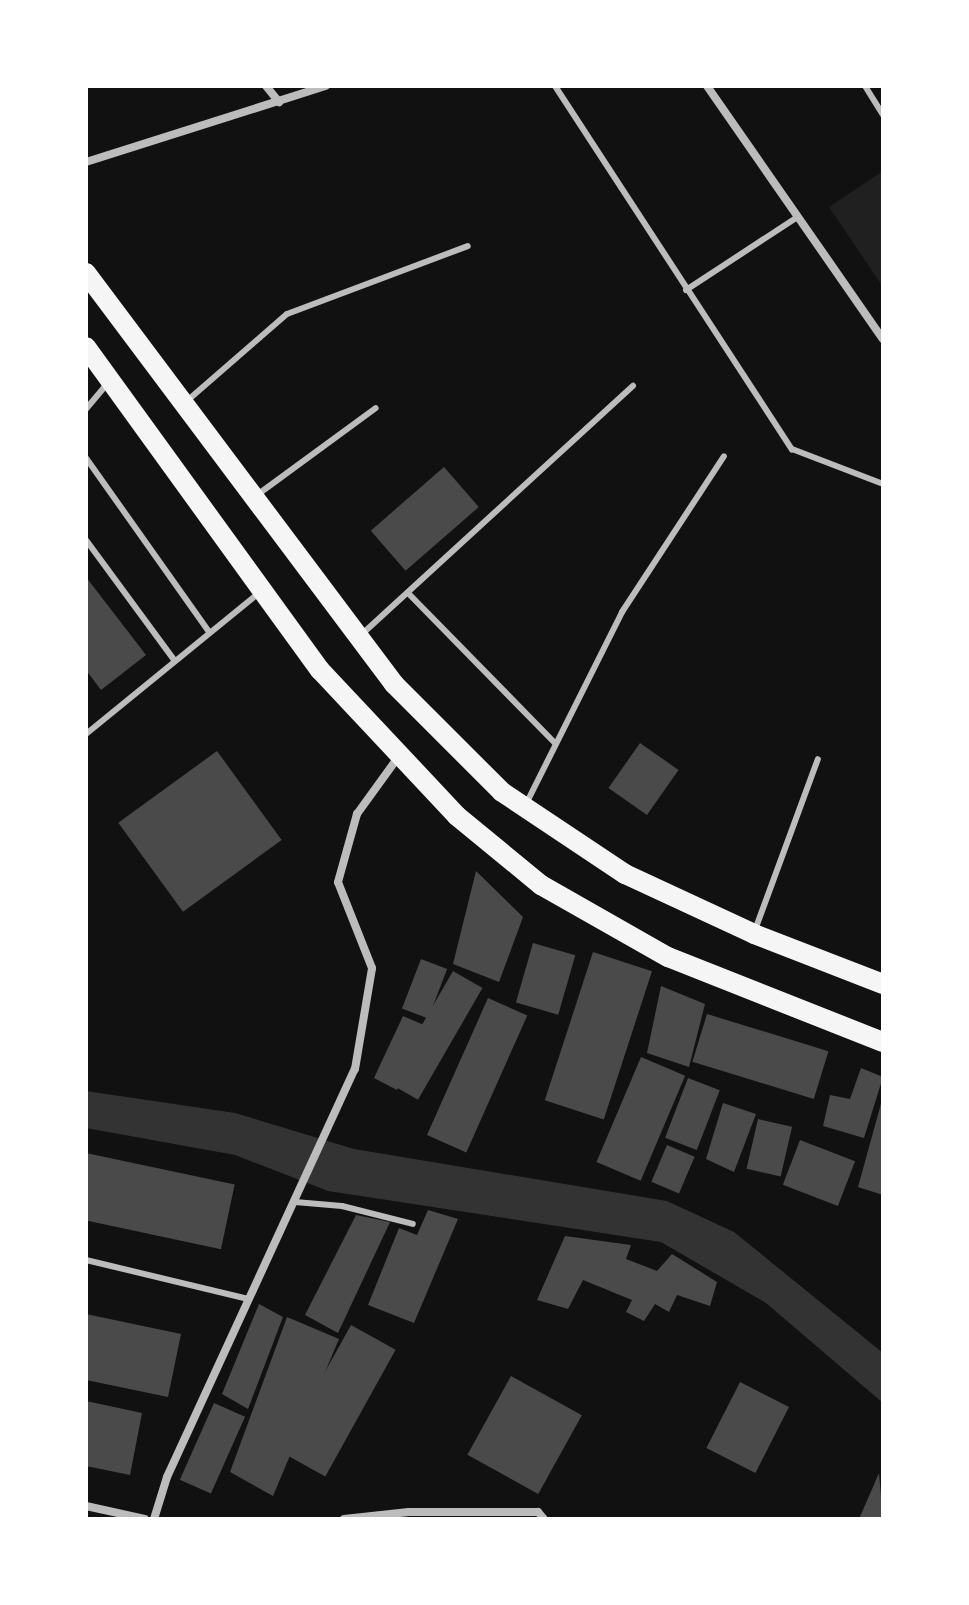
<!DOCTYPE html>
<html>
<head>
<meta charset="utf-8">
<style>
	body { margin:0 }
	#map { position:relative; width:969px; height:1605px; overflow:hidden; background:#111; font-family:"PT Sans",sans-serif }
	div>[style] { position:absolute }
	.green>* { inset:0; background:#202020 }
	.water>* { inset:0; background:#333 }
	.building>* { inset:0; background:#4a4a4a; transform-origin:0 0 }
	.service>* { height:6px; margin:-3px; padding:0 3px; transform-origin:3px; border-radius:3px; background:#bcbcbc }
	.minor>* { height:8px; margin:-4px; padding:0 4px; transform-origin:4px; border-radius:4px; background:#bcbcbc }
	.primary>* { height:20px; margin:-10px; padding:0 10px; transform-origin:10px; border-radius:10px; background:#f5f5f5 }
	span { translate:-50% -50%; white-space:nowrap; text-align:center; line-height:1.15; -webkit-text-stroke:7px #fff; paint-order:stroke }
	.frame { position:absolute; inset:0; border:88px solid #fff; pointer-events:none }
</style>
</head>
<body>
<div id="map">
	<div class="green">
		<i style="clip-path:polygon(883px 171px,883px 287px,829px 207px)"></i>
	</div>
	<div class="water">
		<i style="clip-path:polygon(86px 1091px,235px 1113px,354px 1149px,667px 1201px,734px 1232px,883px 1353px,883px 1403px,766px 1303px,661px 1242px,328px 1191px,235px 1155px,86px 1128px)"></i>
	</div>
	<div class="building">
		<i style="left:444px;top:467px;width:53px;height:97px;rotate:49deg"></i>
		<i style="clip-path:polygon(86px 577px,146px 655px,101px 690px,86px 670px)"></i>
		<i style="left:640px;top:743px;width:47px;height:55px;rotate:35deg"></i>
		<i style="left:217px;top:751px;width:110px;height:122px;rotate:54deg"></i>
		<i style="clip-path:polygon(476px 871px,523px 917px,499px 982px,453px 964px)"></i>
		<i style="left:533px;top:943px;width:44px;height:62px;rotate:16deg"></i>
		<i style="left:593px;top:952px;width:62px;height:156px;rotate:18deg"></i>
		<i style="left:421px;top:959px;width:28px;height:53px;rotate:21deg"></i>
		<i style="left:453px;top:971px;width:34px;height:129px;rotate:30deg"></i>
		<i style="clip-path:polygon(661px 986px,705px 1004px,689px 1067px,647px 1053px)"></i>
		<i style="left:488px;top:998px;width:43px;height:150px;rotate:24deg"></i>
		<i style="left:707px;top:1014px;width:127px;height:50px;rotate:17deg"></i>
		<i style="clip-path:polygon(403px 1016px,424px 1025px,397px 1090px,374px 1078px)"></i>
		<i style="left:641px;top:1057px;width:48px;height:114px;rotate:23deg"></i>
		<i style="clip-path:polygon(861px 1068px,883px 1077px,864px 1138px,823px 1126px,830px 1095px,850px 1099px)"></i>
		<i style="left:688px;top:1078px;width:34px;height:64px;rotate:21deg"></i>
		<i style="clip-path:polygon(882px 1100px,883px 1100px,883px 1195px,858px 1187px)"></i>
		<i style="clip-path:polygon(723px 1103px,756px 1114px,734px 1172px,706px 1159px)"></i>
		<i style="left:758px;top:1119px;width:35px;height:51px;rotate:13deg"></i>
		<i style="left:800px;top:1140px;width:59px;height:48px;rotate:21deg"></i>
		<i style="left:667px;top:1145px;width:30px;height:40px;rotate:23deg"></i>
		<i style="left:86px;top:1153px;width:152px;height:66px;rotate:12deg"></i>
		<i style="clip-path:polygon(428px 1210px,458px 1219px,414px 1323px,368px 1305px,399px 1228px,417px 1235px)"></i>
		<i style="clip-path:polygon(356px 1215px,390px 1222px,338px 1333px,305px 1315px)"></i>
		<i style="clip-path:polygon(565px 1236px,631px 1245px,626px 1259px,657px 1271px,672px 1254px,717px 1282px,710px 1306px,677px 1295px,669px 1312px,655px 1304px,644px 1321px,626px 1312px,632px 1300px,583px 1280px,568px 1309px,537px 1300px)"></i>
		<i style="clip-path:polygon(259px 1304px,283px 1317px,248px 1409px,222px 1394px)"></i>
		<i style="clip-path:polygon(86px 1314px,181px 1334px,168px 1397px,86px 1380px)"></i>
		<i style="clip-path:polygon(287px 1317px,339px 1339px,273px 1496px,230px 1472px)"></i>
		<i style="left:351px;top:1325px;width:51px;height:145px;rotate:29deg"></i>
		<i style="left:511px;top:1376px;width:81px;height:90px;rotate:29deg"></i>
		<i style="left:740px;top:1382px;width:55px;height:74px;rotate:27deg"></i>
		<i style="clip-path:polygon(86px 1401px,142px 1413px,130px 1475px,86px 1466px)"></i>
		<i style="left:214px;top:1403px;width:34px;height:84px;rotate:24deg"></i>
		<i style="clip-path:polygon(879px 1473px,883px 1519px,859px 1519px)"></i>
	</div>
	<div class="service">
		<i style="left:555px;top:86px;width:434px;rotate:56.9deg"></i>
		<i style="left:792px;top:449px;width:97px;rotate:21deg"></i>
		<i style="left:865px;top:86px;width:34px;rotate:58deg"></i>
		<i style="left:686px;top:290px;width:131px;rotate:-33.2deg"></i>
		<i style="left:188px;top:400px;width:131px;rotate:-41deg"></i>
		<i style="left:287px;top:314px;width:193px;rotate:-20.6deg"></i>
		<i style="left:86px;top:409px;width:33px;rotate:-50deg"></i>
		<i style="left:86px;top:458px;width:214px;rotate:54.7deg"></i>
		<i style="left:257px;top:495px;width:147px;rotate:-36.2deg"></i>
		<i style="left:86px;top:540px;width:150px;rotate:53.7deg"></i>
		<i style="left:408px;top:593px;width:211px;rotate:45.6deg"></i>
		<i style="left:361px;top:635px;width:369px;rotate:-42.5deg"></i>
		<i style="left:86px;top:734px;width:225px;rotate:-39.2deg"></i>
		<i style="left:526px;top:804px;width:215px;rotate:-63.4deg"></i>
		<i style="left:622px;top:612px;width:186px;rotate:-56.8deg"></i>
		<i style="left:755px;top:930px;width:182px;rotate:-69.8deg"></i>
		<i style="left:295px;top:1202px;width:47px;rotate:4.9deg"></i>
		<i style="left:342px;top:1206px;width:73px;rotate:14.2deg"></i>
		<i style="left:86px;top:1260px;width:168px;rotate:13.5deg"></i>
	</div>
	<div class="minor">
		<i style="left:266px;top:86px;width:21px;rotate:51deg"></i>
		<i style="left:707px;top:86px;width:308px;rotate:55.2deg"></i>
		<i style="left:86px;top:162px;width:252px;rotate:-17.6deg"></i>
		<i style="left:86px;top:1506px;width:60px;rotate:12.4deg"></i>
		<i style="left:154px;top:1519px;width:44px;rotate:-72.8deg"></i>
		<i style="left:167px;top:1477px;width:449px;rotate:-65.3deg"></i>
		<i style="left:355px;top:1069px;width:102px;rotate:-80.4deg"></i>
		<i style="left:372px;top:968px;width:92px;rotate:-111.6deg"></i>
		<i style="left:338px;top:882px;width:71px;rotate:-74.4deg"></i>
		<i style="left:357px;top:814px;width:72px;rotate:-54.1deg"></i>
		<i style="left:344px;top:1519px;width:65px;rotate:-6.1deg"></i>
		<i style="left:409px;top:1512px;width:129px"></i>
		<i style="left:538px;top:1512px;width:9px;rotate:49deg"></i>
	</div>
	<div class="primary">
		<i style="left:86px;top:273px;width:514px;rotate:53.15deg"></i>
		<i style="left:394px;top:684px;width:153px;rotate:45deg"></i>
		<i style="left:502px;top:792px;width:148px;rotate:33.7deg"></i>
		<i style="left:625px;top:874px;width:142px;rotate:24.9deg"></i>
		<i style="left:754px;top:934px;width:138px;rotate:21.2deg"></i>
		<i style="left:86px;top:347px;width:399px;rotate:54.1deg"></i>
		<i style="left:320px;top:670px;width:200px;rotate:46.8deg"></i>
		<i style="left:457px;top:816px;width:109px;rotate:39.4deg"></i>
		<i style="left:541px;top:885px;width:146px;rotate:29.6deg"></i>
		<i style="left:668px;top:957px;width:231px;rotate:21.6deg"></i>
	</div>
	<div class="frame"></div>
</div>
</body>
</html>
